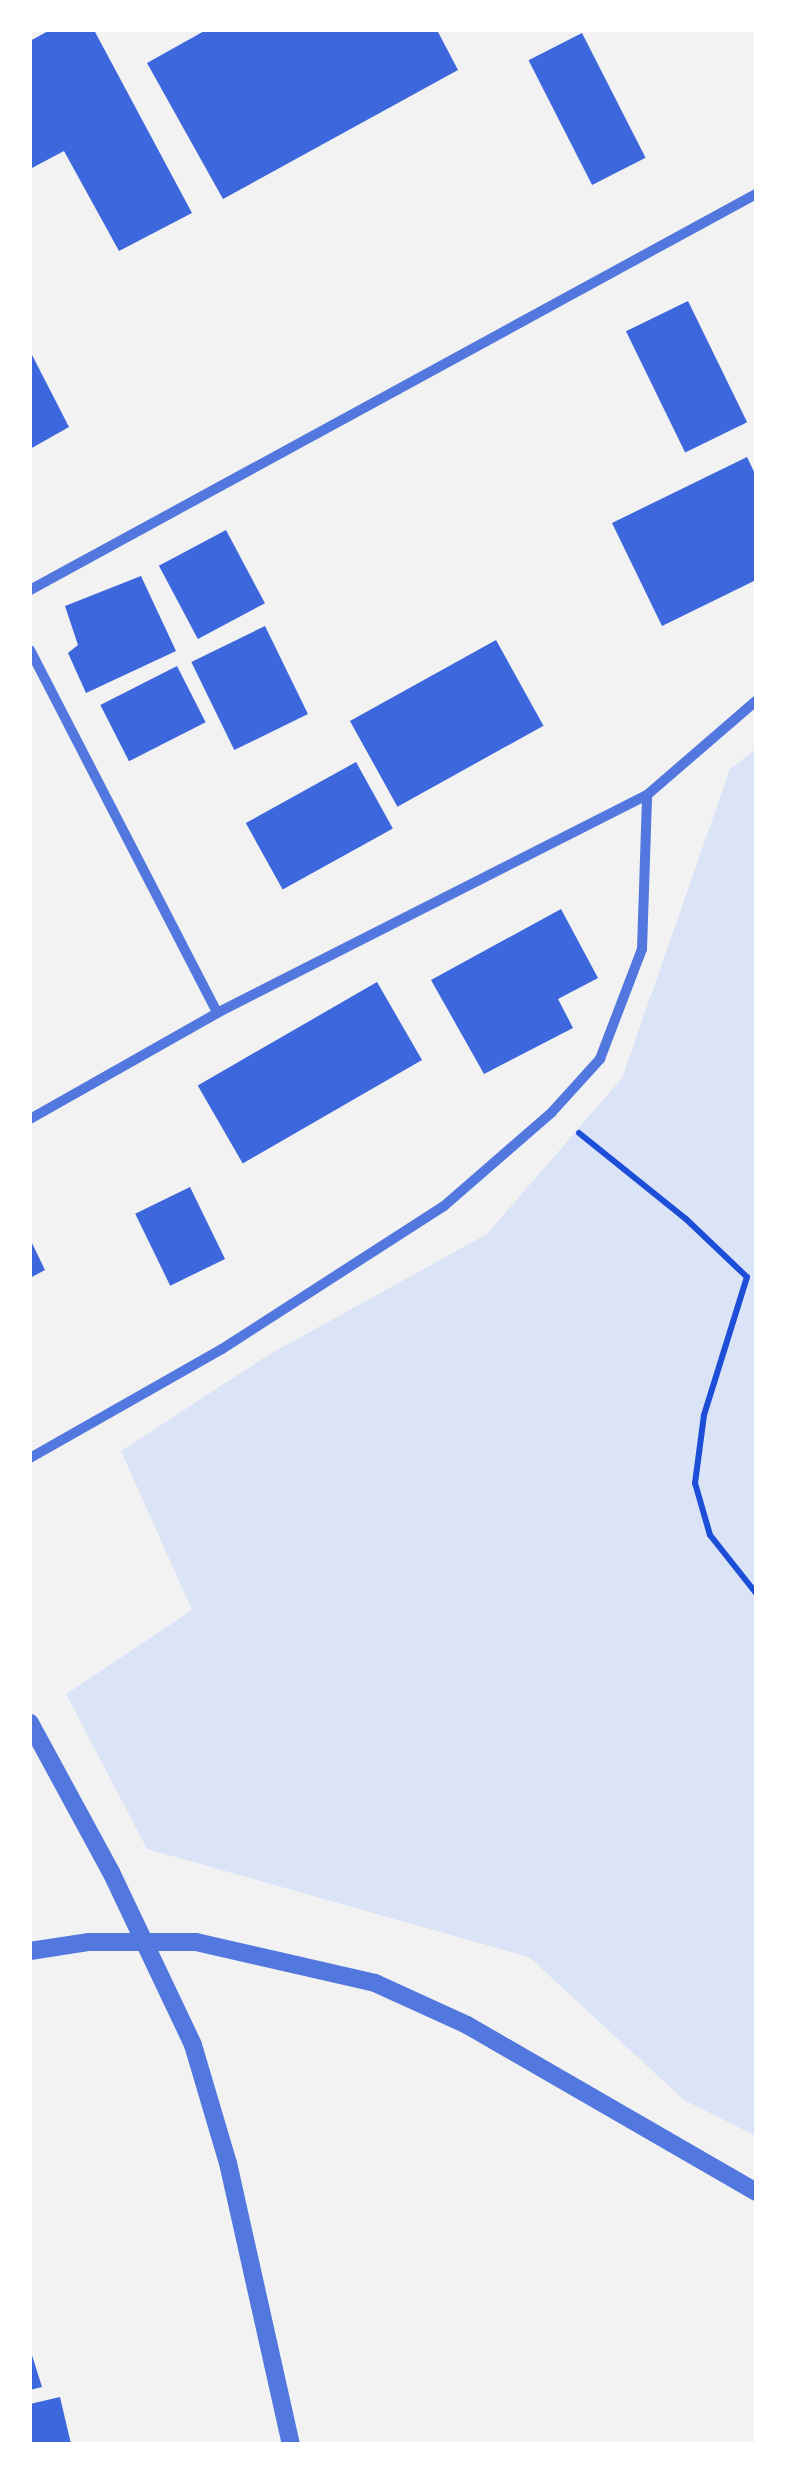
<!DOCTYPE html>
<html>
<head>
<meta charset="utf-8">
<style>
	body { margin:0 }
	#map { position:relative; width:786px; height:2474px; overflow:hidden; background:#f2f2f2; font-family:Quicksand,sans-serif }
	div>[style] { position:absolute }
	.green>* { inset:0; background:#dbe4f7 }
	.building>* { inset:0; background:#3d67dc; transform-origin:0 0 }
	.path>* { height:6px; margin:-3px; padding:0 3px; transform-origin:3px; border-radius:3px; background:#1d4ed8 }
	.minor>* { height:10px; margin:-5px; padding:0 5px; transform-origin:5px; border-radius:5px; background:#5277de }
	.tertiary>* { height:18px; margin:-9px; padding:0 9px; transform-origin:9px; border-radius:9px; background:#5277de }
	span { translate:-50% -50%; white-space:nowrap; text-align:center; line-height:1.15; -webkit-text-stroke:10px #fff; paint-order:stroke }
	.frame { position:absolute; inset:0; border:32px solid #fff; pointer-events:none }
</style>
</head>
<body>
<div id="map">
	<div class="green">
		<i style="clip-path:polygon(756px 749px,756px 2136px,684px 2100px,529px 1957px,147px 1849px,66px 1694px,192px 1610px,121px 1451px,270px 1354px,487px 1234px,622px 1078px,730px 769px)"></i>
	</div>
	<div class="building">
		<i style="clip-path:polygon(50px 30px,94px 30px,192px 213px,119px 251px,64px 151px,30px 169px,30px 41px)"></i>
		<i style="clip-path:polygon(206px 30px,437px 30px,458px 70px,223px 199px,147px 63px)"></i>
		<i style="left:582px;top:33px;width:140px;height:60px;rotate:63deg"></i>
		<i style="left:688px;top:301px;width:135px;height:69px;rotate:64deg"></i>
		<i style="clip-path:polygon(30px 351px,69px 427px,30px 449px)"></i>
		<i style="clip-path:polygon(747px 457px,756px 476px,756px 580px,662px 626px,612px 523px)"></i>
		<i style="left:226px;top:530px;width:83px;height:76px;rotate:62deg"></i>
		<i style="clip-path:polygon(141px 576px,176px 651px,86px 693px,68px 653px,78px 645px,65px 606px)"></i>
		<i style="left:265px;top:626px;width:98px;height:82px;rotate:64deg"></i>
		<i style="left:496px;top:640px;width:98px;height:167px;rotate:61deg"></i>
		<i style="left:177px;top:666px;width:63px;height:86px;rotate:63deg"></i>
		<i style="left:356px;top:762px;width:76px;height:126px;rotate:61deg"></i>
		<i style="clip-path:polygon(561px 909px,598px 978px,558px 999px,573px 1028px,484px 1074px,431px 980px)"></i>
		<i style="left:377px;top:982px;width:90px;height:207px;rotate:60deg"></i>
		<i style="left:190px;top:1187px;width:80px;height:61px;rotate:64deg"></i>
		<i style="clip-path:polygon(30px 1239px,45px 1270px,30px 1278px)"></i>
		<i style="clip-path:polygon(30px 2349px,42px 2387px,30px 2390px)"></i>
		<i style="clip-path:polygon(60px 2397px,71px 2444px,30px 2444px,30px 2404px)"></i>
	</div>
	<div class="path">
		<i style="left:579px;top:1133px;width:137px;rotate:38.8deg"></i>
		<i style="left:686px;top:1219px;width:84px;rotate:43.6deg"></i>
		<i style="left:747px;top:1277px;width:145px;rotate:107.3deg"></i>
		<i style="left:704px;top:1415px;width:69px;rotate:97.5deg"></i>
		<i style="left:695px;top:1483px;width:54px;rotate:73.9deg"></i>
		<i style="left:710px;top:1535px;width:74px;rotate:51.6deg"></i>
	</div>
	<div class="minor">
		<i style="left:30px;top:590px;width:827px;rotate:-28.61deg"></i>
		<i style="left:30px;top:650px;width:408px;rotate:62.7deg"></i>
		<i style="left:30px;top:1119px;width:215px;rotate:-29.5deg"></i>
		<i style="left:217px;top:1013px;width:482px;rotate:-26.9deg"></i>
		<i style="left:647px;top:795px;width:144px;rotate:-40.8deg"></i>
		<i style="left:30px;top:1458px;width:221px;rotate:-29.6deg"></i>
		<i style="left:222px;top:1349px;width:264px;rotate:-32.8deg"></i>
		<i style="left:444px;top:1206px;width:143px;rotate:-41deg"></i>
		<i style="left:552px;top:1112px;width:72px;rotate:-47.8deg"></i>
		<i style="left:600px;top:1059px;width:118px;rotate:-69.1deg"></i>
		<i style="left:642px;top:949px;width:154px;rotate:-88.1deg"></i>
	</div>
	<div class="tertiary">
		<i style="left:30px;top:1723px;width:170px;rotate:61.5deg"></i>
		<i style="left:111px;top:1872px;width:191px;rotate:64.6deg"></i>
		<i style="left:193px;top:2045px;width:123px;rotate:73.5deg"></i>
		<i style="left:228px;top:2163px;width:288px;rotate:77.4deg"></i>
		<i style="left:30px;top:1951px;width:60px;rotate:-8.7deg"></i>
		<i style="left:89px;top:1942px;width:107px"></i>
		<i style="left:196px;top:1942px;width:184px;rotate:12.9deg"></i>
		<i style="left:375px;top:1983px;width:101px;rotate:24.5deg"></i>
		<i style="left:467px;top:2025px;width:334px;rotate:30deg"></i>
	</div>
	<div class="frame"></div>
</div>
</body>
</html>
